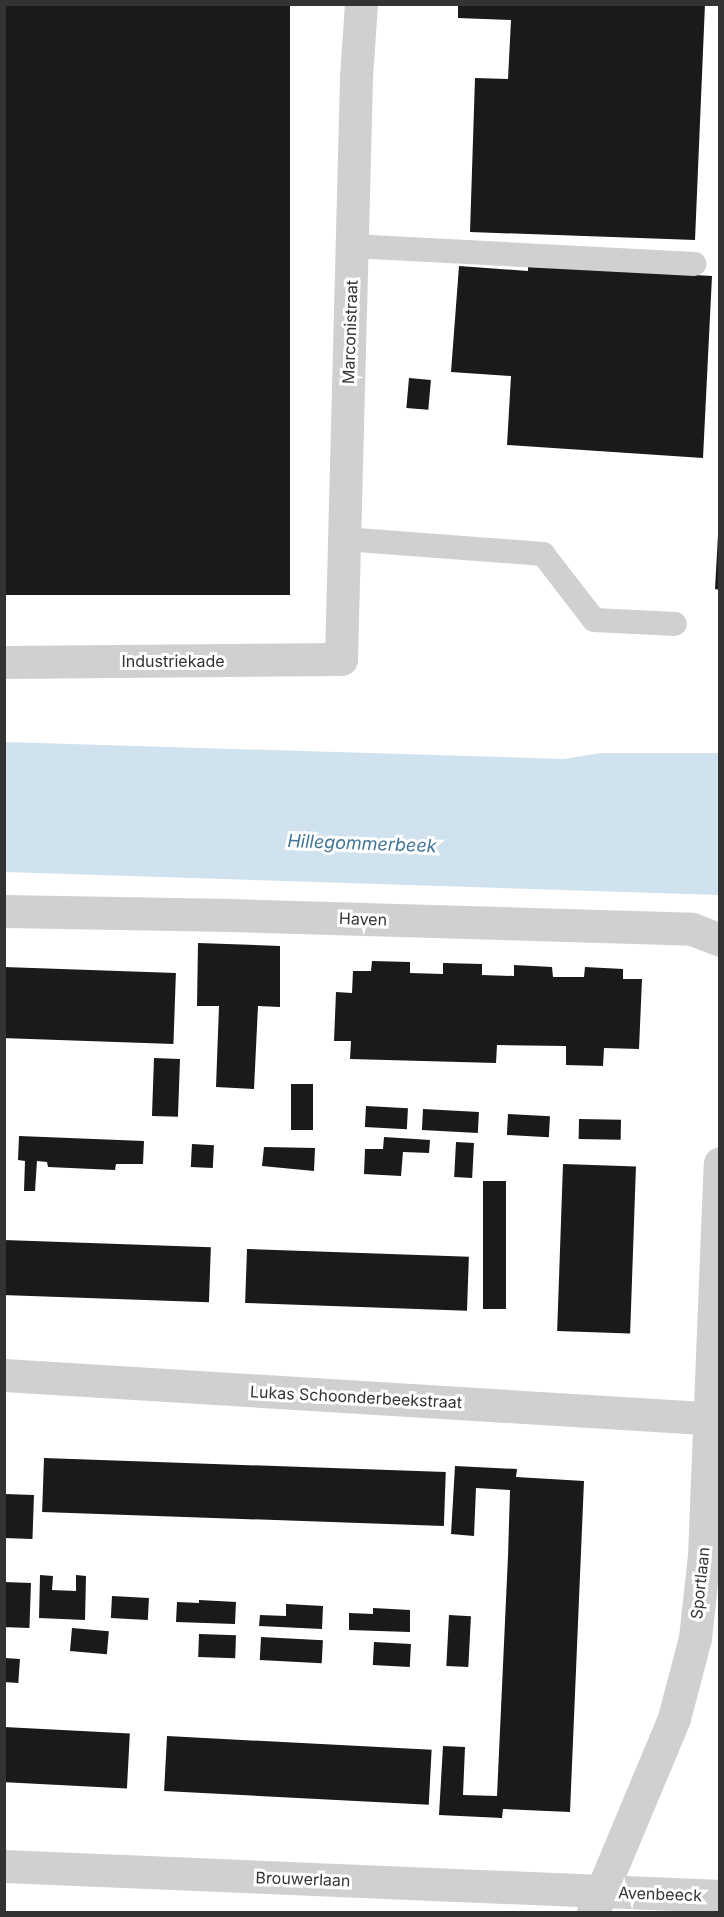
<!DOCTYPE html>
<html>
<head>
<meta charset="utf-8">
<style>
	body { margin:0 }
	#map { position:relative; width:724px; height:1917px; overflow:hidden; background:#fff; font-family:Inter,sans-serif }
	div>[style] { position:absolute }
	.water>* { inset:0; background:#cfe2ee }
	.building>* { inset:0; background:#1a1a1a; transform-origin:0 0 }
	.lane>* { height:24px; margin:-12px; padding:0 12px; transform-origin:12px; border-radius:12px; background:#d0d0d0 }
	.street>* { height:33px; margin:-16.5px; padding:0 16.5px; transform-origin:16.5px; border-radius:16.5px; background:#d0d0d0 }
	span { translate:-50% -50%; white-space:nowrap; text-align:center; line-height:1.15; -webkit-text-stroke:6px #fff; paint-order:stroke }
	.street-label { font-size:16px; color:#333 }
	.water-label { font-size:18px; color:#3f7597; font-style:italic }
	.frame { position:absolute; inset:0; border:6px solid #333; pointer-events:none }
</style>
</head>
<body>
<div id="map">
	<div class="water">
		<i style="clip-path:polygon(5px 742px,564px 759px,601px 753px,719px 753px,719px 895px,5px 872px)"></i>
	</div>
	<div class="building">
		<i style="left:4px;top:4px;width:286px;height:591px"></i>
		<i style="clip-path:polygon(458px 4px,705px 4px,695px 240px,470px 232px,475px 78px,508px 79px,511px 20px,458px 18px)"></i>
		<i style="clip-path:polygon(459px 266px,528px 271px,528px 267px,577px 268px,712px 276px,703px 458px,507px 445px,511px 376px,451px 372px)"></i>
		<i style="left:409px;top:378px;width:22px;height:30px;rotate:5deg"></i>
		<i style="clip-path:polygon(718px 535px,720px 535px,720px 590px,715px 589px)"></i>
		<i style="clip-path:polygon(198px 943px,280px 946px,280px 1007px,258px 1006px,254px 1089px,216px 1087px,219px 1006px,197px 1006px)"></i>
		<i style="clip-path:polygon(372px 961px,410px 962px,410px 973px,443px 974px,443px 963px,482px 964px,482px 975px,514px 976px,514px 965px,552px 967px,553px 977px,584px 977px,585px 967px,623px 969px,623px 979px,642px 979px,639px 1049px,604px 1048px,603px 1066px,566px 1065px,566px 1046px,497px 1045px,496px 1063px,350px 1059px,351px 1041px,334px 1041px,336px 992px,352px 993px,353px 971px,371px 971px)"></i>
		<i style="left:4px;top:967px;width:172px;height:71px;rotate:2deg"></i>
		<i style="left:154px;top:1058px;width:26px;height:58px;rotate:2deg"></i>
		<i style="left:291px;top:1084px;width:22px;height:46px"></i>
		<i style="left:366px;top:1106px;width:42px;height:21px;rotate:3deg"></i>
		<i style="left:423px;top:1109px;width:56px;height:21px;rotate:3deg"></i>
		<i style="left:508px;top:1114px;width:42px;height:21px;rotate:3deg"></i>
		<i style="left:579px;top:1119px;width:42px;height:20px;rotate:1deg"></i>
		<i style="clip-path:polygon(19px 1136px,144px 1141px,143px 1164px,116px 1164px,115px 1170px,48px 1167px,47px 1162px,37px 1161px,35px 1191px,24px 1191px,25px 1161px,18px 1160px)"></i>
		<i style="clip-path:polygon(384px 1137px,430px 1140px,429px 1153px,403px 1152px,401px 1176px,364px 1174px,365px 1149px,383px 1149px)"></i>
		<i style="left:456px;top:1142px;width:18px;height:35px;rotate:3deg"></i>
		<i style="left:192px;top:1144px;width:22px;height:23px;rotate:3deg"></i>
		<i style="clip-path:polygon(264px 1147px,315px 1148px,314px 1171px,262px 1166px)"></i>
		<i style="left:563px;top:1164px;width:73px;height:167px;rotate:2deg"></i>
		<i style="left:483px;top:1181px;width:23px;height:128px"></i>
		<i style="left:4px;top:1240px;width:207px;height:55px;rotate:2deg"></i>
		<i style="left:247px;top:1249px;width:222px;height:54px;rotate:2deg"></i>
		<i style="left:44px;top:1458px;width:402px;height:54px;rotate:2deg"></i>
		<i style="clip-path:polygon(455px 1466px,517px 1469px,516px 1477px,584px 1481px,570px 1812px,503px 1809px,502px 1818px,439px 1815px,443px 1746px,465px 1747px,463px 1795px,497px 1796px,508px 1556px,510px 1490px,476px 1488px,474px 1536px,451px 1534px)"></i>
		<i style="left:5px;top:1494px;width:29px;height:44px;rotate:2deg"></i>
		<i style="clip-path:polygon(40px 1575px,53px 1576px,52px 1590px,76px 1591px,76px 1575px,86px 1576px,85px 1620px,39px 1618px)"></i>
		<i style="left:4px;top:1582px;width:27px;height:45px;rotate:2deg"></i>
		<i style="left:112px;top:1596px;width:37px;height:22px;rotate:3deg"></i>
		<i style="clip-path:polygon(199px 1600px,236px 1602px,235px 1624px,176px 1622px,177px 1602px,199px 1603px)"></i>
		<i style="clip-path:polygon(286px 1604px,323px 1606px,322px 1629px,259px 1626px,260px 1615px,286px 1616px)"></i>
		<i style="clip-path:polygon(373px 1608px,410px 1610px,410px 1632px,349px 1630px,349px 1613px,373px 1614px)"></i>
		<i style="left:449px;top:1615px;width:22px;height:51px;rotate:3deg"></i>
		<i style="left:72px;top:1628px;width:37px;height:23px;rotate:5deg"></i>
		<i style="left:199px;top:1634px;width:37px;height:23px;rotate:2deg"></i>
		<i style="left:261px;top:1637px;width:62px;height:23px;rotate:3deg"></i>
		<i style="left:374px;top:1642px;width:37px;height:23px;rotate:3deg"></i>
		<i style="left:5px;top:1658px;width:15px;height:24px;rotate:4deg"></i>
		<i style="left:4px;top:1727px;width:126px;height:55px;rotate:3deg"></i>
		<i style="left:167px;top:1736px;width:265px;height:55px;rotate:3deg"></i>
	</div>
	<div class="lane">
		<i style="left:352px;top:246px;width:343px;rotate:3deg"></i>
		<i style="left:344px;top:539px;width:200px;rotate:4.3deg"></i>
		<i style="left:543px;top:554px;width:83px;rotate:52.3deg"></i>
		<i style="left:594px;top:620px;width:81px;rotate:2.8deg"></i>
	</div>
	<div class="street">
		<i style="left:4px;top:662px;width:337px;rotate:-0.5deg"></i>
		<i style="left:341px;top:659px;width:582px;rotate:-88.52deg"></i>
		<i style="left:356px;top:77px;width:73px;rotate:-86.1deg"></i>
		<i style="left:4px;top:911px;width:227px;rotate:1deg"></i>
		<i style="left:231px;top:915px;width:461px;rotate:1.7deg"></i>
		<i style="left:692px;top:929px;width:30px;rotate:21deg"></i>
		<i style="left:4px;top:1375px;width:717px;rotate:3.52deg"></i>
		<i style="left:4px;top:1866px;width:717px;rotate:2.4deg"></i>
		<i style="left:593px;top:1912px;width:210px;rotate:-67.3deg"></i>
		<i style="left:674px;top:1718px;width:83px;rotate:-75.3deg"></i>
		<i style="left:695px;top:1638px;width:83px;rotate:-83.8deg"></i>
		<i style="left:704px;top:1555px;width:392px;rotate:-87.7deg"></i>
	</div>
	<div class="street-label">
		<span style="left:350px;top:332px;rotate:-88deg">Marconistraat</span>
		<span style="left:173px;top:661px">Industriekade</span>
		<span style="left:363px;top:919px;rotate:2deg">Haven</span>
		<span style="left:356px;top:1397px;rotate:3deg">Lukas Schoonderbeekstraat</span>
		<span style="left:700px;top:1583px;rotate:-84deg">Sportlaan</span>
		<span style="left:303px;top:1879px;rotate:2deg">Brouwerlaan</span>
		<span style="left:660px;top:1894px;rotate:2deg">Avenbeeck</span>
	</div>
	<div class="water-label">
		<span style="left:362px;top:844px;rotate:2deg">Hillegommerbeek</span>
	</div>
	<div class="frame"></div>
</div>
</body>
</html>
